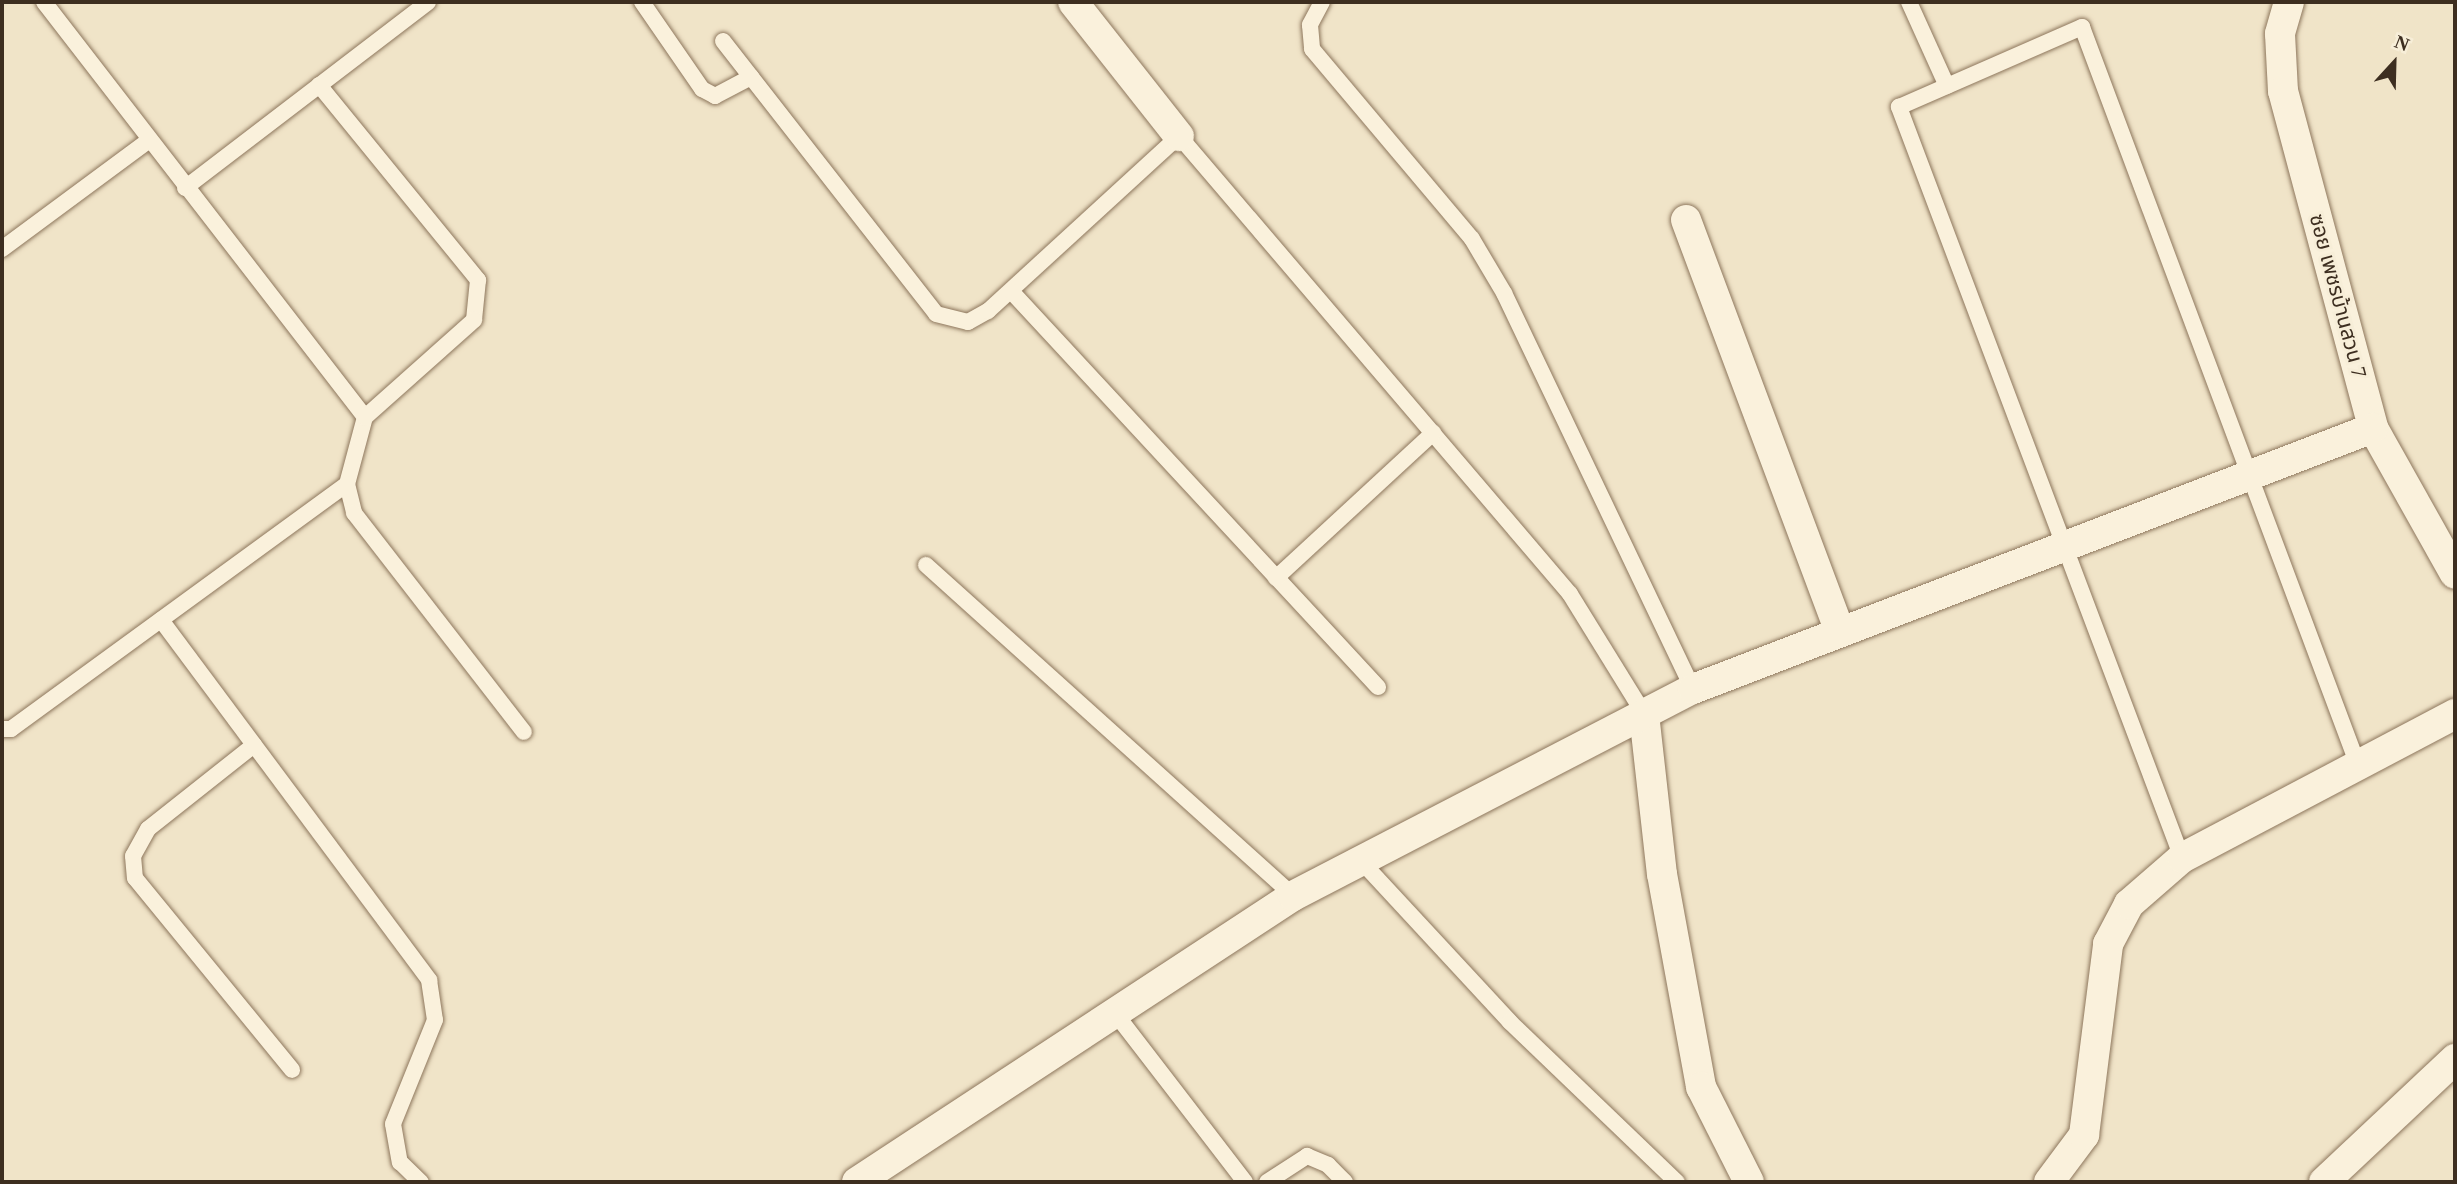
<!DOCTYPE html>
<html>
<head>
<meta charset="utf-8">
<style>
	body { margin:0 }
	#map { position:relative; width:2457px; height:1184px; overflow:hidden; background:#f0e4c8; font-family:"Times New Roman","Noto Sans Thai",serif }
	div>[style] { position:absolute }
	.roads { filter:drop-shadow(0 0 2px #8d765c) drop-shadow(0 0 2px #8d765c) }
	.lane>* { height:16px; margin:-8px; padding:0 8px; transform-origin:8px; border-radius:8px; background:#faf1dc }
	.street>* { height:30px; margin:-15px; padding:0 15px; transform-origin:15px; border-radius:15px; background:#faf1dc }
	span { translate:-50% -50%; white-space:nowrap; text-align:center; line-height:1.15; -webkit-text-stroke:6px #f7eed8; paint-order:stroke }
	.street-label { font-size:21px; color:#3d2e20 }
	.frame { position:absolute; inset:0; border:4px solid #3d2e20; pointer-events:none }
	.north { position:absolute; left:2359px; top:28px; width:70px; height:70px; -webkit-text-stroke:5px #f7eed8; paint-order:stroke; rotate:22deg; font-size:19px; font-weight:700; line-height:28px; text-align:center; color:#3d2e20 }
	.north::after { content:''; display:block; margin:auto; width:24px; height:32px; background:#3d2e20; clip-path:polygon(50% 0,100% 100%,50% 72%,0 100%) }
</style>
</head>
<body>
<div id="map">
	<div class="roads">
		<div class="lane">
			<i style="left:44px;top:2px;width:525px;rotate:52.28deg"></i>
			<i style="left:365px;top:417px;width:69px;rotate:105deg"></i>
			<i style="left:347px;top:484px;width:30px;rotate:76deg"></i>
			<i style="left:354px;top:513px;width:277px;rotate:52.2deg"></i>
			<i style="left:642px;top:2px;width:106px;rotate:55.4deg"></i>
			<i style="left:702px;top:89px;width:15px;rotate:28deg"></i>
			<i style="left:715px;top:96px;width:41px;rotate:-27.8deg"></i>
			<i style="left:1322px;top:2px;width:26px;rotate:118deg"></i>
			<i style="left:1310px;top:25px;width:24px;rotate:85deg"></i>
			<i style="left:1312px;top:49px;width:248px;rotate:49.9deg"></i>
			<i style="left:1472px;top:239px;width:63px;rotate:59.3deg"></i>
			<i style="left:1504px;top:293px;width:439px;rotate:64.5deg"></i>
			<i style="left:1909px;top:2px;width:92px;rotate:65.7deg"></i>
			<i style="left:723px;top:41px;width:346px;rotate:52deg"></i>
			<i style="left:936px;top:314px;width:33px;rotate:14deg"></i>
			<i style="left:968px;top:322px;width:23px;rotate:-29deg"></i>
			<i style="left:988px;top:311px;width:259px;rotate:-42.5deg"></i>
			<i style="left:1179px;top:136px;width:602px;rotate:49.51deg"></i>
			<i style="left:1570px;top:594px;width:141px;rotate:58.3deg"></i>
			<i style="left:319px;top:85px;width:252px;rotate:50.8deg"></i>
			<i style="left:478px;top:280px;width:40px;rotate:95.7deg"></i>
			<i style="left:474px;top:320px;width:146px;rotate:138.3deg"></i>
			<i style="left:185px;top:188px;width:306px;rotate:-37.4deg"></i>
			<i style="left:2px;top:249px;width:182px;rotate:-36.5deg"></i>
			<i style="left:1011px;top:291px;width:540px;rotate:47.18deg"></i>
			<i style="left:926px;top:565px;width:494px;rotate:42deg"></i>
			<i style="left:1276px;top:578px;width:214px;rotate:-42.7deg"></i>
			<i style="left:161px;top:620px;width:449px;rotate:53.3deg"></i>
			<i style="left:429px;top:980px;width:40px;rotate:81.5deg"></i>
			<i style="left:435px;top:1020px;width:112px;rotate:112deg"></i>
			<i style="left:393px;top:1124px;width:39px;rotate:80deg"></i>
			<i style="left:400px;top:1162px;width:29px;rotate:44deg"></i>
			<i style="left:2px;top:729px;width:9px"></i>
			<i style="left:11px;top:729px;width:416px;rotate:-36.1deg"></i>
			<i style="left:254px;top:745px;width:135px;rotate:141.6deg"></i>
			<i style="left:148px;top:829px;width:31px;rotate:119deg"></i>
			<i style="left:133px;top:856px;width:22px;rotate:85deg"></i>
			<i style="left:135px;top:878px;width:248px;rotate:50.7deg"></i>
			<i style="left:2182px;top:858px;width:803px;rotate:-110.65deg"></i>
			<i style="left:1899px;top:107px;width:200px;rotate:-23.6deg"></i>
			<i style="left:2082px;top:27px;width:788px;rotate:69.5deg"></i>
			<i style="left:1361px;top:861px;width:219px;rotate:47.2deg"></i>
			<i style="left:1510px;top:1022px;width:231px;rotate:43.8deg"></i>
			<i style="left:1115px;top:1013px;width:213px;rotate:52.4deg"></i>
			<i style="left:1267px;top:1182px;width:48px;rotate:-33deg"></i>
			<i style="left:1307px;top:1156px;width:23px;rotate:23deg"></i>
			<i style="left:1328px;top:1165px;width:24px;rotate:45deg"></i>
		</div>
		<div class="street">
			<i style="left:1073px;top:2px;width:171px;rotate:51.7deg"></i>
			<i style="left:2289px;top:2px;width:33px;rotate:106deg"></i>
			<i style="left:2280px;top:34px;width:57px;rotate:87deg"></i>
			<i style="left:2283px;top:91px;width:349px;rotate:75deg"></i>
			<i style="left:2373px;top:428px;width:167px;rotate:60.7deg"></i>
			<i style="left:1686px;top:220px;width:440px;rotate:69.5deg"></i>
			<i style="left:1644px;top:714px;width:161px;rotate:83.6deg"></i>
			<i style="left:1662px;top:874px;width:217px;rotate:79.6deg"></i>
			<i style="left:1701px;top:1087px;width:106px;rotate:63.2deg"></i>
			<i style="left:857px;top:1182px;width:521px;rotate:-33.26deg"></i>
			<i style="left:1293px;top:896px;width:450px;rotate:-27.4deg"></i>
			<i style="left:1693px;top:689px;width:728px;rotate:-21deg"></i>
			<i style="left:2049px;top:1182px;width:59px;rotate:-53.3deg"></i>
			<i style="left:2084px;top:1135px;width:193px;rotate:-82.8deg"></i>
			<i style="left:2108px;top:944px;width:45px;rotate:-62.3deg"></i>
			<i style="left:2129px;top:904px;width:70px;rotate:-41deg"></i>
			<i style="left:2182px;top:858px;width:309px;rotate:-27.8deg"></i>
			<i style="left:2324px;top:1182px;width:180px;rotate:-43.2deg"></i>
		</div>
	</div>
	<div class="street-label">
		<span style="left:2338px;top:296px;rotate:75deg">ซอย เพชรบ้านสวน 7</span>
	</div>
	<div class="frame"></div>
	<div class="north">N</div>
</div>
</body>
</html>
